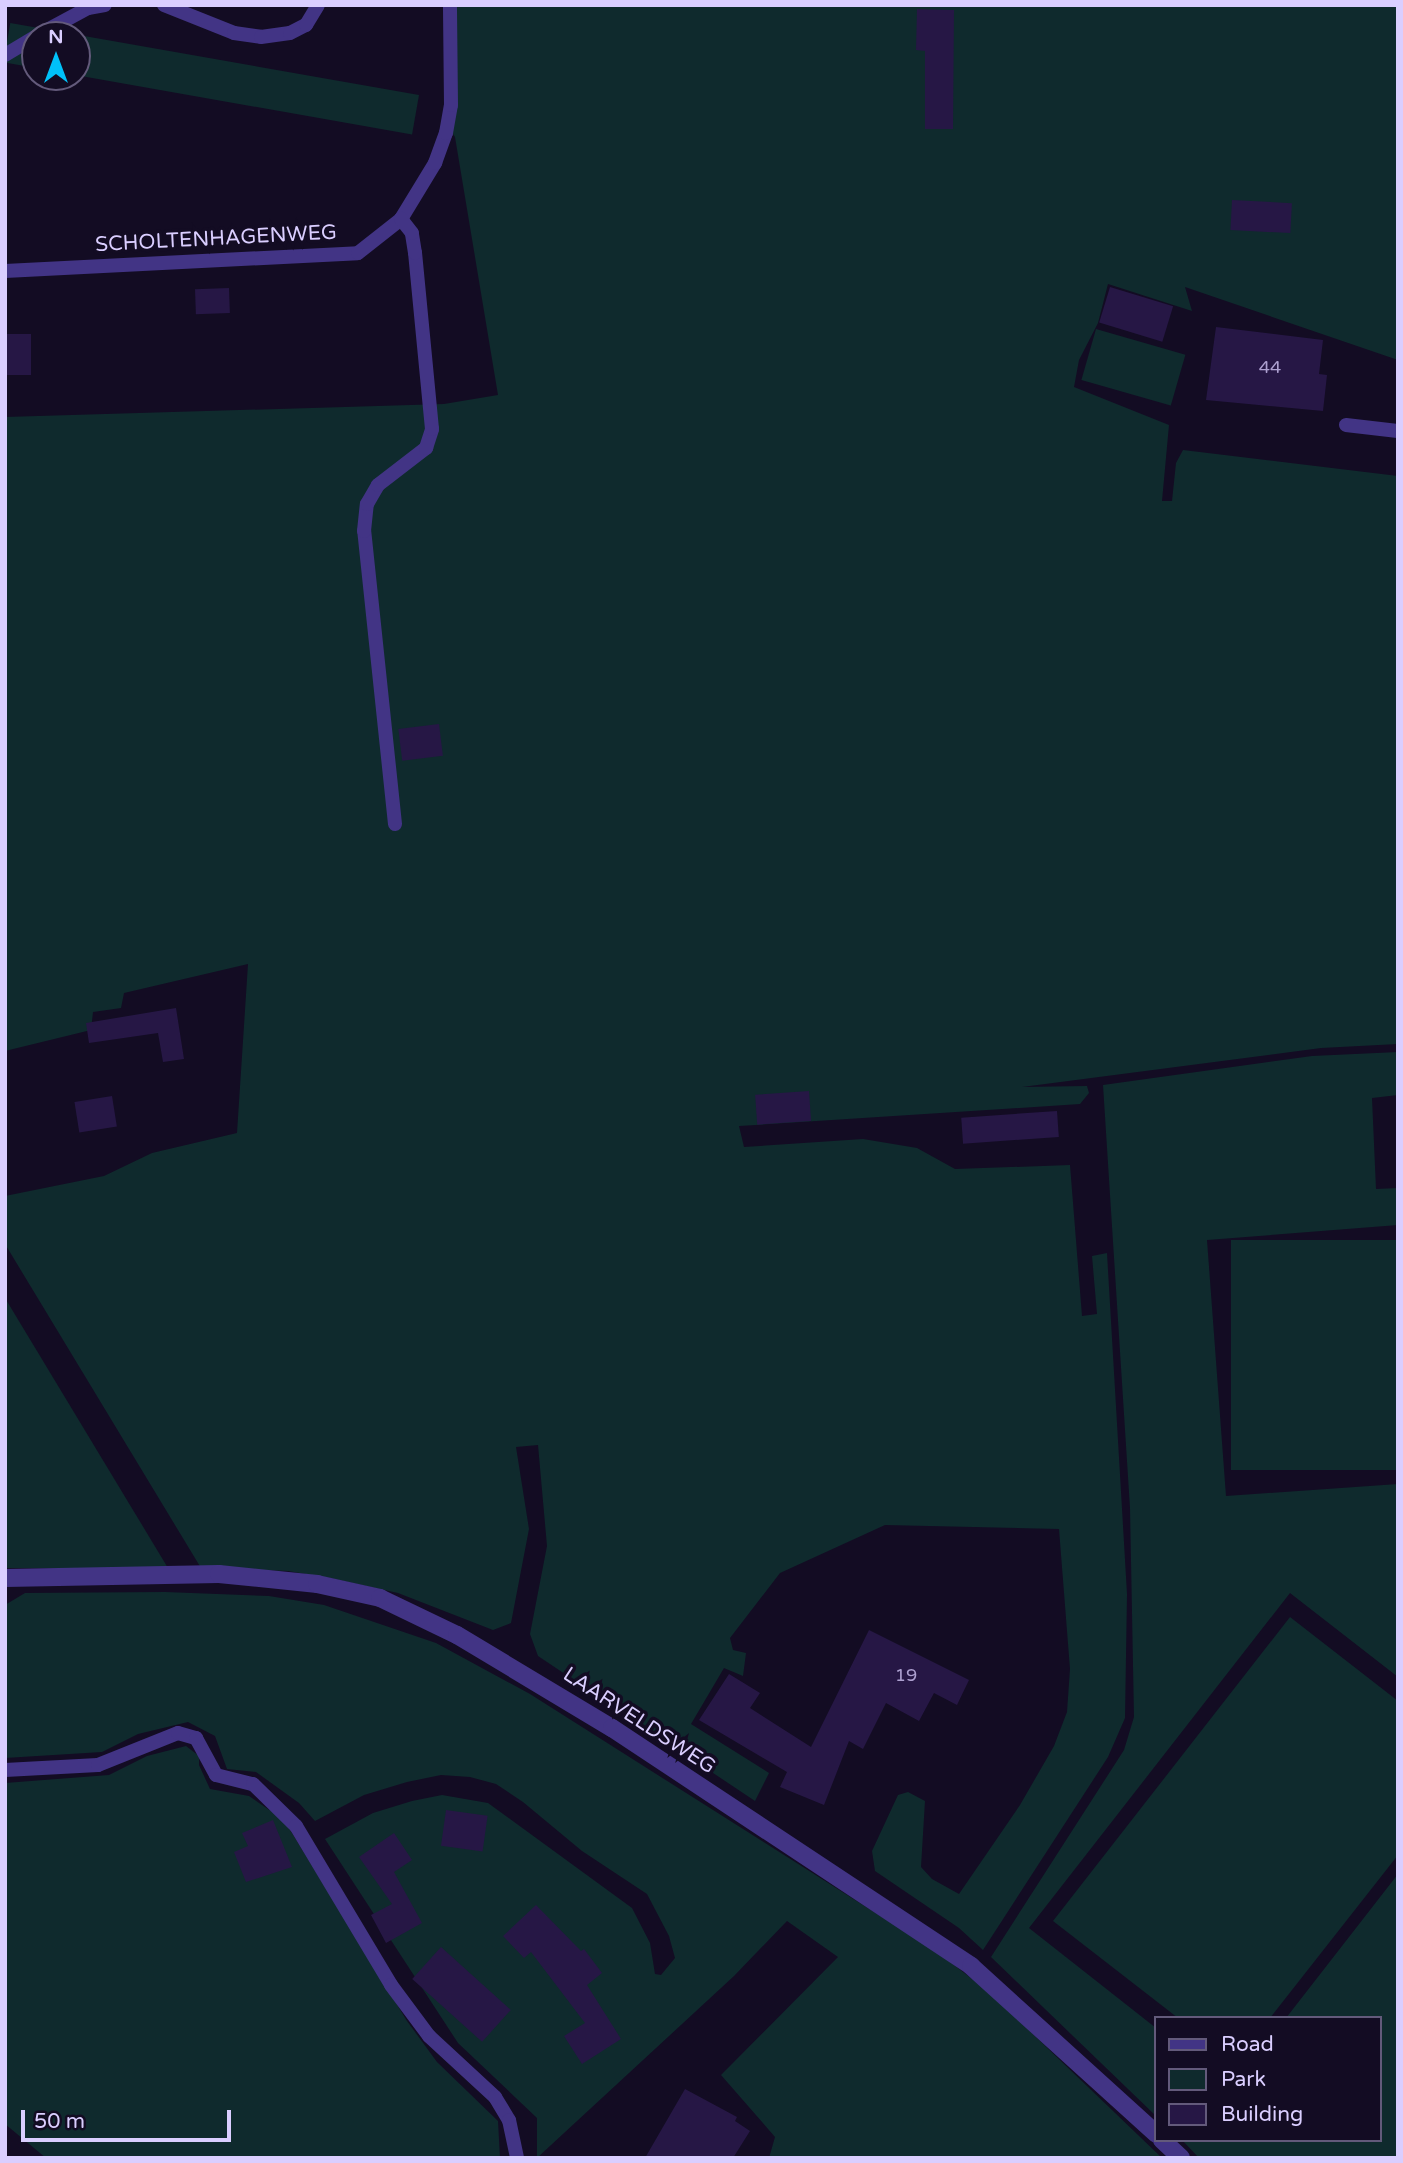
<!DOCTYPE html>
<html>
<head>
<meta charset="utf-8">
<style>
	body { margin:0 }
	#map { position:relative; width:1403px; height:2163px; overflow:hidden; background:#130c23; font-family:"Varela Round",sans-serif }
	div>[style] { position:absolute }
	.green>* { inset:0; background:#0f2a2d; transform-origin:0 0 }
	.building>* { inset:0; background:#261745; transform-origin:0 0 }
	.service>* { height:14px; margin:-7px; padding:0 7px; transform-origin:7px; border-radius:7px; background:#423485 }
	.minor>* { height:18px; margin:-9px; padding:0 9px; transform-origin:9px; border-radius:9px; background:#423485 }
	span { translate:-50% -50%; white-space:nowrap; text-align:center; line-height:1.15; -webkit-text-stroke:7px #130c23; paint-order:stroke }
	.number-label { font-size:18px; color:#ada0d0 }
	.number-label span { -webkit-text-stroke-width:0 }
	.street-label { font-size:21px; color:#daceff }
	.frame { position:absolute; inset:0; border:7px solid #daceff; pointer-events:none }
	.legend { position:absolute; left:1154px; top:2016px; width:228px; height:126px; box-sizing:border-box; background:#130c23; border:2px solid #635a7b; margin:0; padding:9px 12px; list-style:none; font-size:21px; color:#daceff }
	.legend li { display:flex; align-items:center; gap:14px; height:35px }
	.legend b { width:35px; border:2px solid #635a7b }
	.north { position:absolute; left:21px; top:21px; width:70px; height:70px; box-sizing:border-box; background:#130c23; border:2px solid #635a7b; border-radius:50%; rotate:0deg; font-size:19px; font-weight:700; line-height:28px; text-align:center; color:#daceff }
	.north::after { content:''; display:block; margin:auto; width:24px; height:32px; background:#00c1f9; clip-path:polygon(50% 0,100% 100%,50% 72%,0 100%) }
	.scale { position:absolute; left:21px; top:2110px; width:210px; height:32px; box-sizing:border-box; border:4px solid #daceff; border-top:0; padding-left:9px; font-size:21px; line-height:24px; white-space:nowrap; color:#daceff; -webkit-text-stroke:5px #130c23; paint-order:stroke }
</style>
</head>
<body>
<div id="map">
	<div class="green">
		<i style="clip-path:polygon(452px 5px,1398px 5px,1398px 360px,1185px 287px,1192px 311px,1108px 284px,1098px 323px,1079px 360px,1074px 387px,1169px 425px,1162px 501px,1172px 501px,1176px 463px,1183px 450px,1398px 476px,1398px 1044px,1321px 1048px,1022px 1087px,1087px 1086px,1089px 1093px,1080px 1104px,739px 1126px,744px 1147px,863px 1139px,917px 1148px,955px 1169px,1070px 1165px,1082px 1316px,1097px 1314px,1092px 1256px,1107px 1253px,1127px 1594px,1125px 1718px,1108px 1757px,983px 1950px,959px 1928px,875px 1871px,872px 1851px,898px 1795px,908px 1792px,925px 1801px,921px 1867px,932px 1879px,959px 1894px,1020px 1805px,1054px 1746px,1067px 1712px,1070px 1669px,1059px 1529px,885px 1525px,780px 1573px,730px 1638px,733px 1650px,746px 1653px,743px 1676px,724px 1668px,691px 1724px,769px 1773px,755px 1801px,538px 1656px,530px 1634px,547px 1546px,538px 1445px,516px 1447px,529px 1529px,511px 1623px,493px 1630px,398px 1593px,330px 1578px,288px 1571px,201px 1568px,5px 1244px,5px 1196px,104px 1176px,152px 1153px,237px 1133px,248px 964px,124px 993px,121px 1008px,93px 1012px,91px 1030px,5px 1051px,5px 417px,444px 404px,498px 395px,455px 137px,447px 125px)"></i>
		<i style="left:419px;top:95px;width:40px;height:415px;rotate:100deg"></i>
		<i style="left:1096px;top:329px;width:93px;height:53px;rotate:16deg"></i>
		<i style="clip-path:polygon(1398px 1052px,1398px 1095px,1372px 1098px,1376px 1189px,1398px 1188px,1398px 1225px,1207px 1240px,1226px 1496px,1398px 1484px,1398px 1677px,1290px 1593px,1029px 1928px,1156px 2028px,1156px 2116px,991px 1957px,1124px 1750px,1134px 1717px,1130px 1508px,1103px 1085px,1312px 1056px)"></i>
		<i style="left:1398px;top:1240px;width:230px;height:167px;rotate:90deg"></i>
		<i style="clip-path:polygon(5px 1298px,168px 1568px,5px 1568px)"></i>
		<i style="clip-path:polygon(165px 1592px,269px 1596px,324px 1605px,436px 1643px,530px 1694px,937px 1952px,989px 1992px,1162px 2158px,769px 2158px,775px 2137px,721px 2075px,838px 1957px,787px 1921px,734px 1976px,537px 2158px,537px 2118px,458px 2043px,325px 1839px,373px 1813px,412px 1801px,442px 1795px,488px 1803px,632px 1908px,650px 1943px,655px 1974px,661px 1975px,675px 1958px,669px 1936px,647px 1894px,582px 1851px,523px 1802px,496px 1784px,470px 1777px,441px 1775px,407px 1782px,364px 1795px,315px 1821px,299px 1803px,256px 1772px,227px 1769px,215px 1736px,188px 1722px,138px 1734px,102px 1752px,5px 1758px,5px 1605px,25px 1593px)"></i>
		<i style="clip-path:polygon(1290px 1617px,1398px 1701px,1398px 1855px,1270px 2018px,1178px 2018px,1053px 1921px)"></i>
		<i style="clip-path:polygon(186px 1746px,199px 1756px,199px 1765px,210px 1789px,249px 1796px,284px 1820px,407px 2021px,437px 2062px,498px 2121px,500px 2158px,46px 2158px,5px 2124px,5px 1783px,109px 1775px,147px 1756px)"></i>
		<i style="clip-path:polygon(1398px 1874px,1398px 2158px,1199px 2158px,1182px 2140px,1380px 2140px,1380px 2018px,1286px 2018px)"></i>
	</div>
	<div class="building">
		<i style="clip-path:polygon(917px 9px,954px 10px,953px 129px,925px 129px,925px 51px,916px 50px)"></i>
		<i style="left:1232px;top:200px;width:60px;height:30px;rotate:3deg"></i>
		<i style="left:1110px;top:287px;width:66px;height:37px;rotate:17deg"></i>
		<i style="left:229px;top:288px;width:25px;height:34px;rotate:88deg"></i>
		<i style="clip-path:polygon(1216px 327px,1323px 340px,1319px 374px,1327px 375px,1323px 411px,1206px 400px)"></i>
		<i style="left:5px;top:334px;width:26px;height:41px"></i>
		<i style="left:439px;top:724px;width:32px;height:41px;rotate:83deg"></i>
		<i style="clip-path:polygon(176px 1008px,184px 1059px,163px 1062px,158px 1033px,89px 1043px,86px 1023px)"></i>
		<i style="left:809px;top:1091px;width:30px;height:54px;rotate:86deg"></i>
		<i style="left:112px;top:1096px;width:31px;height:38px;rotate:81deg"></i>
		<i style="left:1057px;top:1111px;width:26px;height:96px;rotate:86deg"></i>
		<i style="clip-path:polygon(869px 1630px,969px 1680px,957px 1705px,934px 1693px,919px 1721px,886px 1703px,863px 1749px,849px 1741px,824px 1805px,780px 1787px,787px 1772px,699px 1720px,729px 1674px,760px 1693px,750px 1708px,811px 1747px)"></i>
		<i style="left:446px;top:1810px;width:42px;height:36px;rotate:8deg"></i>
		<i style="clip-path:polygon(273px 1820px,292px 1867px,246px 1882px,234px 1852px,248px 1846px,242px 1833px)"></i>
		<i style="clip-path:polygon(394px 1833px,412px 1860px,394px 1872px,422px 1923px,386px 1943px,371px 1915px,392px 1904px,359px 1857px)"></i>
		<i style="clip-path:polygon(536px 1905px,581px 1951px,584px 1949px,602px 1973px,587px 1985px,621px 2039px,582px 2064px,564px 2036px,585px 2023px,531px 1952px,524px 1958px,503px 1936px)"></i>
		<i style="left:441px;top:1947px;width:94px;height:43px;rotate:42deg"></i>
		<i style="clip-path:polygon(685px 2089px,737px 2117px,735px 2121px,750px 2131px,733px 2158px,645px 2158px)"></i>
	</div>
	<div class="service">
		<i style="left:164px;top:5px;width:75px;rotate:21.8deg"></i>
		<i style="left:234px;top:33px;width:27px;rotate:8deg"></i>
		<i style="left:261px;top:37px;width:29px;rotate:-8deg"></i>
		<i style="left:290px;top:33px;width:18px;rotate:-27deg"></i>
		<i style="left:306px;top:25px;width:23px;rotate:-59deg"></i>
		<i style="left:38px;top:35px;width:57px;rotate:-28.4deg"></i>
		<i style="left:88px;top:8px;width:17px;rotate:-10deg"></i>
		<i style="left:5px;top:55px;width:35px;rotate:-31deg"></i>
		<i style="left:5px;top:271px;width:353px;rotate:-2.9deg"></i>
		<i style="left:358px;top:253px;width:55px;rotate:-38.3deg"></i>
		<i style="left:401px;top:219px;width:66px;rotate:-58.7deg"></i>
		<i style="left:435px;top:163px;width:32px;rotate:-70deg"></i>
		<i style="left:446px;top:133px;width:28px;rotate:-80deg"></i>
		<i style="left:451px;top:105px;width:100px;rotate:-90.6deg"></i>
		<i style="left:1346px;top:425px;width:52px;rotate:6.6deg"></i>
		<i style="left:395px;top:824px;width:295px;rotate:-96deg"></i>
		<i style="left:364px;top:531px;width:27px;rotate:-84deg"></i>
		<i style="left:367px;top:504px;width:22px;rotate:-60deg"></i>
		<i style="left:378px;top:485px;width:61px;rotate:-37.6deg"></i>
		<i style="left:426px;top:448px;width:20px;rotate:-72deg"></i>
		<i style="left:432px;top:429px;width:177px;rotate:-95.5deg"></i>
		<i style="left:415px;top:253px;width:20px;rotate:-99deg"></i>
		<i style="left:412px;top:233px;width:18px;rotate:-128deg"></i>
		<i style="left:5px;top:1770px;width:93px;rotate:-3.1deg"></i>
		<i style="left:98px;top:1765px;width:86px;rotate:-21.8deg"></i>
		<i style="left:178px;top:1733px;width:19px;rotate:16deg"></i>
		<i style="left:196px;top:1738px;width:42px;rotate:61.6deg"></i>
		<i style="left:216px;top:1775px;width:38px;rotate:14deg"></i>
		<i style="left:253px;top:1784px;width:60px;rotate:44.3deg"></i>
		<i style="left:296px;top:1826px;width:185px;rotate:59.1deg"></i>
		<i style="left:391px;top:1985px;width:64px;rotate:53.3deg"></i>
		<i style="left:429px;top:2036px;width:90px;rotate:42.7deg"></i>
		<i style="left:495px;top:2097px;width:27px;rotate:59deg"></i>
		<i style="left:509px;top:2120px;width:39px;rotate:78deg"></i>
	</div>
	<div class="minor">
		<i style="left:5px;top:1578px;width:214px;rotate:-1.1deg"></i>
		<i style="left:219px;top:1574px;width:99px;rotate:5.8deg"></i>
		<i style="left:317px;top:1584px;width:65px;rotate:12.5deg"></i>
		<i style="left:380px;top:1598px;width:85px;rotate:25.7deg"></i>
		<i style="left:457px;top:1635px;width:181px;rotate:31deg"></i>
		<i style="left:612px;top:1728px;width:431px;rotate:33.5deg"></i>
		<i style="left:971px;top:1966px;width:250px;rotate:42.2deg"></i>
		<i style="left:1162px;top:2140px;width:26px;rotate:43deg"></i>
	</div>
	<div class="number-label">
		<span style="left:1270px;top:367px">44</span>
		<span style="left:906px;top:1675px">19</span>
	</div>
	<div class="street-label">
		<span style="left:216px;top:239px;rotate:-3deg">SCHOLTENHAGENWEG</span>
		<span style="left:639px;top:1721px;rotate:33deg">LAARVELDSWEG</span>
	</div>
	<div class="frame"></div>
	<ul class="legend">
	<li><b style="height:9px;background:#423485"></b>Road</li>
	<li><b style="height:19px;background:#0f2a2d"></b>Park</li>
	<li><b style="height:19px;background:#261745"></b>Building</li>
	</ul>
	<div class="north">N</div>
	<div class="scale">50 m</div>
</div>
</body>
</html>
